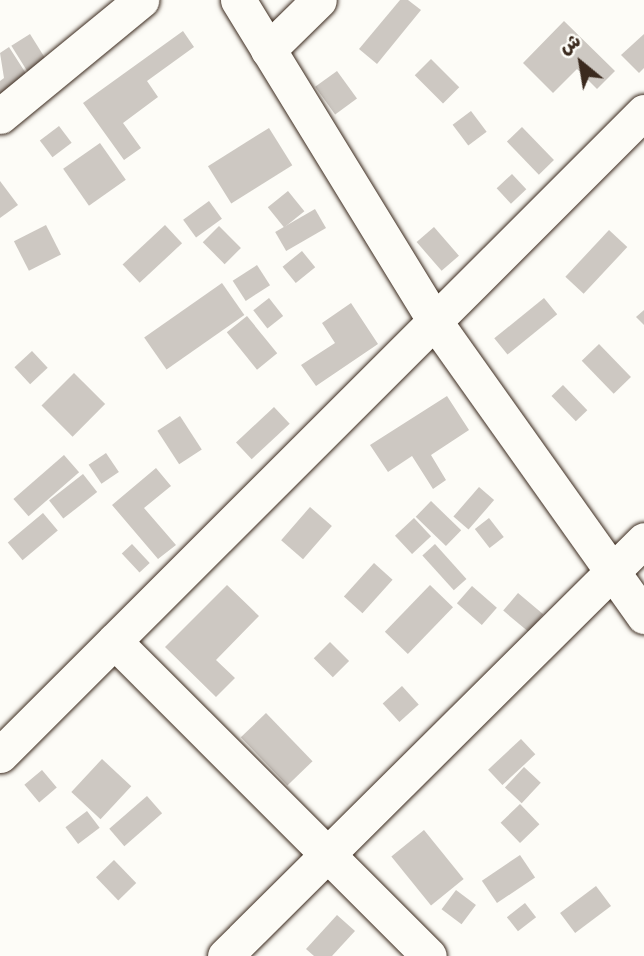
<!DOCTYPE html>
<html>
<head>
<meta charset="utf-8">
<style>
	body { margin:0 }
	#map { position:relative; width:644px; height:956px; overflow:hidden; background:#fdfcf7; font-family:"Balsamiq Sans","Playpen Sans Arabic",sans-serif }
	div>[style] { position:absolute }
	.building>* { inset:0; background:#cdc8c2; transform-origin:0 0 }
	.roads { filter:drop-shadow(0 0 2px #3b2a1e) drop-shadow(0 0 2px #3b2a1e) }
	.minor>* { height:35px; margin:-17.5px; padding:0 17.5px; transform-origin:17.5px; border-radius:17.5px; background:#fdfcf7 }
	span { translate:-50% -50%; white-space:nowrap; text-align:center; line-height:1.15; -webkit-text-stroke:7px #fdfcf7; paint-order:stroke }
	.north { position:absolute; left:546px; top:28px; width:70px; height:70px; -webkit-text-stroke:5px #fdfcf7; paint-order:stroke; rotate:330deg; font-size:19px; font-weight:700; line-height:28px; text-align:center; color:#3b2a1e }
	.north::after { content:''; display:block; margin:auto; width:24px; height:32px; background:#3b2a1e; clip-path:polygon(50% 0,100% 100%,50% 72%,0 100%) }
</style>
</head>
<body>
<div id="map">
	<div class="building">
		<i style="clip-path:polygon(400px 0,408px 0,421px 10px,377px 64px,359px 49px)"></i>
		<i style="clip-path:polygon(564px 21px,615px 71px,597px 89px,577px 69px,553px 93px,523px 63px)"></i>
		<i style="clip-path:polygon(183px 31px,194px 47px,147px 81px,158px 97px,123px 123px,141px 148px,124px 160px,83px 103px)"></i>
		<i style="left:30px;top:34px;width:31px;height:22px;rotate:58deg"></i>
		<i style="clip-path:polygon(644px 34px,644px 68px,639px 73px,621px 55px)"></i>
		<i style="clip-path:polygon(9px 47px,34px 86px,0 109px,0 81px,4px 78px,0 53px)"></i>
		<i style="left:431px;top:59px;width:40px;height:23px;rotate:45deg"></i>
		<i style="left:337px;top:71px;width:34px;height:27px;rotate:54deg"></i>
		<i style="left:471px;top:111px;width:26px;height:23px;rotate:53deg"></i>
		<i style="left:59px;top:126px;width:21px;height:24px;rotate:53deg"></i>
		<i style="left:522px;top:127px;width:46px;height:21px;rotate:46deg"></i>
		<i style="left:269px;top:128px;width:44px;height:72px;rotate:58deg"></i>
		<i style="left:100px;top:143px;width:45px;height:45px;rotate:55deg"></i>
		<i style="left:512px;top:174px;width:21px;height:21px;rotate:47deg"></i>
		<i style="clip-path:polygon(0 181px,18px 205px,0 218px)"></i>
		<i style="left:288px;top:191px;width:26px;height:26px;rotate:51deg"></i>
		<i style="left:209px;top:201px;width:22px;height:32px;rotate:54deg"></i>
		<i style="left:315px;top:209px;width:22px;height:46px;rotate:60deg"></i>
		<i style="left:46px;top:225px;width:33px;height:36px;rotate:63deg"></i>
		<i style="left:165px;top:225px;width:25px;height:58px;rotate:47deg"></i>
		<i style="left:219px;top:226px;width:31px;height:23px;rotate:45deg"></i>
		<i style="left:434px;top:227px;width:38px;height:23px;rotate:49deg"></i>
		<i style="left:609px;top:230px;width:25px;height:64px;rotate:43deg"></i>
		<i style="left:302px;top:251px;width:21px;height:25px;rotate:51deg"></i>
		<i style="left:257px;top:265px;width:24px;height:29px;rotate:57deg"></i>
		<i style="left:222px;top:283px;width:39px;height:95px;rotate:55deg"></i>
		<i style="left:269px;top:298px;width:23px;height:20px;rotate:52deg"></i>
		<i style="left:544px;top:298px;width:21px;height:64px;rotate:51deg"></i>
		<i style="clip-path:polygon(351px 303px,378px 344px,316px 386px,301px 365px,335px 343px,322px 323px)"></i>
		<i style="clip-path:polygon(644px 310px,644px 325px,636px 317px)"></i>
		<i style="left:247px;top:316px;width:48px;height:26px;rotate:51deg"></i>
		<i style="left:599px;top:344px;width:46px;height:24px;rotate:46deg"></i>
		<i style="left:32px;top:351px;width:23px;height:24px;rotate:47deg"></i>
		<i style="left:74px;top:373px;width:44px;height:46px;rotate:45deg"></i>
		<i style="left:563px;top:385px;width:35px;height:16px;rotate:46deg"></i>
		<i style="clip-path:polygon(447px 396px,469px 430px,431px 455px,446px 480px,433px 489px,412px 456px,388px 472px,370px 445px)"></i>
		<i style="left:274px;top:407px;width:23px;height:52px;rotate:47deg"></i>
		<i style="left:180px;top:416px;width:40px;height:27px;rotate:57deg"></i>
		<i style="left:106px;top:453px;width:23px;height:21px;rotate:56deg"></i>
		<i style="left:64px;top:455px;width:23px;height:67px;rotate:49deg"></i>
		<i style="clip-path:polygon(156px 468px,171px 486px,144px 508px,176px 545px,158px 559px,112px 505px)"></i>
		<i style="left:83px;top:474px;width:23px;height:43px;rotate:52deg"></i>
		<i style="left:479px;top:487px;width:20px;height:39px;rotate:41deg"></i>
		<i style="left:431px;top:501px;width:42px;height:22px;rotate:44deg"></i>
		<i style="left:310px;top:507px;width:29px;height:44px;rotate:41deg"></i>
		<i style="left:43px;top:513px;width:23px;height:46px;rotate:50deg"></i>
		<i style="left:414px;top:518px;width:25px;height:26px;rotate:47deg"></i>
		<i style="left:489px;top:518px;width:24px;height:18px;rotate:52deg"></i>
		<i style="left:132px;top:544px;width:26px;height:14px;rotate:47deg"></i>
		<i style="left:435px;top:544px;width:47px;height:17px;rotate:48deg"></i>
		<i style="left:374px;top:563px;width:25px;height:45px;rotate:42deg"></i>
		<i style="clip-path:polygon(227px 585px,259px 616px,216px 660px,235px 678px,216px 697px,165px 647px)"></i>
		<i style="left:430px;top:585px;width:32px;height:65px;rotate:44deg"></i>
		<i style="left:472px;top:586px;width:33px;height:23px;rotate:41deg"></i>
		<i style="left:518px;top:593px;width:33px;height:23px;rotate:40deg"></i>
		<i style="left:330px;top:642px;width:27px;height:23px;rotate:45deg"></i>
		<i style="left:402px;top:686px;width:25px;height:26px;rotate:48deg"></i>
		<i style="left:266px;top:713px;width:67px;height:35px;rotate:46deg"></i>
		<i style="left:521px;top:739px;width:21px;height:45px;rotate:47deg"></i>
		<i style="left:102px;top:759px;width:40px;height:45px;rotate:43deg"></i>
		<i style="left:524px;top:767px;width:23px;height:28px;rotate:43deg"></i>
		<i style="left:42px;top:770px;width:23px;height:23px;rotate:50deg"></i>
		<i style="left:147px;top:796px;width:23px;height:50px;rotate:49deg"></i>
		<i style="left:520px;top:804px;width:28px;height:27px;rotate:46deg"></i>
		<i style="left:87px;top:811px;width:21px;height:27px;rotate:53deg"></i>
		<i style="left:424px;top:830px;width:63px;height:42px;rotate:51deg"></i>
		<i style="left:520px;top:855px;width:27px;height:46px;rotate:56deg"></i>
		<i style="left:114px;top:860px;width:32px;height:25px;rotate:46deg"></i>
		<i style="left:596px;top:886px;width:25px;height:45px;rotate:53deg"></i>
		<i style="left:456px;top:890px;width:25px;height:24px;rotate:37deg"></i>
		<i style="left:525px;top:903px;width:18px;height:23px;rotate:52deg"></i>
		<i style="clip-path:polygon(337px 915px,355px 931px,332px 956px,314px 956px,306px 949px)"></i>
	</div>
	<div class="roads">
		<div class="minor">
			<i style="left:238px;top:0;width:377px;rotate:58.5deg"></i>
			<i style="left:435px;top:322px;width:361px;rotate:54.6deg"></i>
			<i style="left:268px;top:50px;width:71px;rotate:-44.4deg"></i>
			<i style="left:0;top:116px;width:183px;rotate:-39.4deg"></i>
			<i style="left:114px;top:641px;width:445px;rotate:45deg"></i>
			<i style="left:0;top:755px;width:910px;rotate:-44.96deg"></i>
			<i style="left:225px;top:956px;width:590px;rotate:-44.79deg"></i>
		</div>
	</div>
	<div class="north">ش</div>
</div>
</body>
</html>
